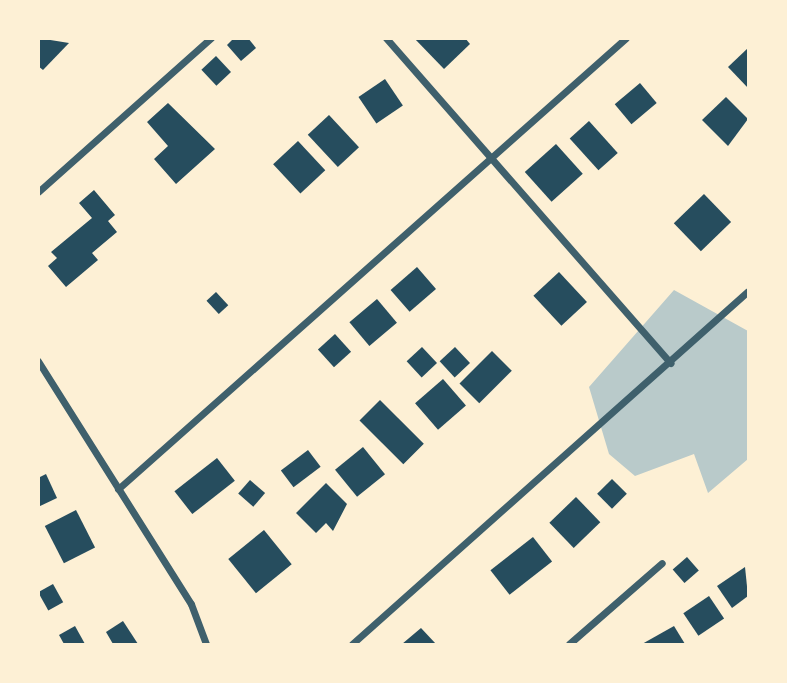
<!DOCTYPE html>
<html>
<head>
<meta charset="utf-8">
<style>
	body { margin:0 }
	#map { position:relative; width:787px; height:683px; overflow:hidden; background:#fdf0d5; font-family:"PT Sans",sans-serif }
	div>[style] { position:absolute }
	.green>* { inset:0; background:#b9caca }
	.building>* { inset:0; background:#264d5e; transform-origin:0 0 }
	.minor>* { height:7px; margin:-3.5px; padding:0 3.5px; transform-origin:3.5px; border-radius:3.5px; background:#3f606c }
	span { translate:-50% -50%; white-space:nowrap; text-align:center; line-height:1.15; -webkit-text-stroke:7px #fdf0d5; paint-order:stroke }
	.frame { position:absolute; inset:0; border:40px solid #fdf0d5; pointer-events:none }
</style>
</head>
<body>
<div id="map">
	<div class="green">
		<i style="clip-path:polygon(674px 290px,748px 331px,748px 459px,708px 493px,694px 454px,635px 476px,609px 454px,589px 387px)"></i>
	</div>
	<div class="building">
		<i style="clip-path:polygon(38px 38px,69px 43px,43px 70px,38px 66px)"></i>
		<i style="clip-path:polygon(234px 38px,248px 38px,256px 48px,241px 61px,227px 45px)"></i>
		<i style="clip-path:polygon(414px 38px,465px 38px,470px 44px,444px 69px)"></i>
		<i style="clip-path:polygon(748px 48px,748px 88px,728px 67px)"></i>
		<i style="left:216px;top:56px;width:22px;height:20px;rotate:47deg"></i>
		<i style="left:385px;top:79px;width:32px;height:32px;rotate:56deg"></i>
		<i style="left:640px;top:83px;width:26px;height:33px;rotate:50deg"></i>
		<i style="clip-path:polygon(726px 97px,748px 119px,728px 146px,702px 120px)"></i>
		<i style="clip-path:polygon(168px 103px,215px 149px,176px 184px,154px 159px,168px 146px,147px 122px)"></i>
		<i style="left:329px;top:115px;width:44px;height:29px;rotate:47deg"></i>
		<i style="left:589px;top:121px;width:43px;height:26px;rotate:48deg"></i>
		<i style="left:298px;top:141px;width:40px;height:34px;rotate:47deg"></i>
		<i style="left:556px;top:144px;width:40px;height:42px;rotate:48deg"></i>
		<i style="clip-path:polygon(94px 190px,115px 215px,108px 221px,117px 232px,92px 253px,98px 260px,66px 287px,48px 266px,57px 258px,51px 252px,92px 218px,79px 203px)"></i>
		<i style="left:704px;top:194px;width:39px;height:42px;rotate:46deg"></i>
		<i style="left:417px;top:267px;width:29px;height:35px;rotate:49deg"></i>
		<i style="left:559px;top:272px;width:41px;height:35px;rotate:47deg"></i>
		<i style="left:216px;top:292px;width:18px;height:13px;rotate:47deg"></i>
		<i style="left:377px;top:299px;width:31px;height:36px;rotate:50deg"></i>
		<i style="left:335px;top:334px;width:24px;height:23px;rotate:48deg"></i>
		<i style="left:422px;top:347px;width:22px;height:21px;rotate:47deg"></i>
		<i style="left:455px;top:347px;width:22px;height:21px;rotate:47deg"></i>
		<i style="left:492px;top:351px;width:28px;height:46px;rotate:45deg"></i>
		<i style="left:443px;top:379px;width:35px;height:37px;rotate:49deg"></i>
		<i style="left:380px;top:400px;width:62px;height:29px;rotate:45deg"></i>
		<i style="left:363px;top:447px;width:35px;height:36px;rotate:51deg"></i>
		<i style="left:308px;top:450px;width:21px;height:34px;rotate:53deg"></i>
		<i style="left:217px;top:458px;width:29px;height:54px;rotate:52deg"></i>
		<i style="clip-path:polygon(46px 474px,57px 498px,38px 507px,38px 478px)"></i>
		<i style="left:612px;top:479px;width:21px;height:21px;rotate:45deg"></i>
		<i style="left:250px;top:480px;width:20px;height:18px;rotate:41deg"></i>
		<i style="clip-path:polygon(326px 483px,347px 504px,333px 531px,326px 523px,316px 533px,296px 513px)"></i>
		<i style="left:576px;top:497px;width:35px;height:37px;rotate:46deg"></i>
		<i style="left:76px;top:510px;width:42px;height:35px;rotate:63deg"></i>
		<i style="left:264px;top:530px;width:44px;height:46px;rotate:51deg"></i>
		<i style="left:533px;top:537px;width:31px;height:54px;rotate:52deg"></i>
		<i style="left:687px;top:557px;width:18px;height:19px;rotate:49deg"></i>
		<i style="clip-path:polygon(745px 567px,748px 596px,732px 608px,717px 586px)"></i>
		<i style="left:53px;top:584px;width:21px;height:17px;rotate:61deg"></i>
		<i style="left:709px;top:596px;width:27px;height:31px;rotate:56deg"></i>
		<i style="clip-path:polygon(123px 621px,138px 644px,113px 644px,106px 632px)"></i>
		<i style="clip-path:polygon(75px 626px,85px 644px,64px 644px,59px 635px)"></i>
		<i style="clip-path:polygon(674px 626px,685px 644px,642px 644px)"></i>
		<i style="clip-path:polygon(421px 628px,436px 644px,402px 644px)"></i>
	</div>
	<div class="minor">
		<i style="left:386px;top:38px;width:432px;rotate:48.8deg"></i>
		<i style="left:38px;top:192px;width:232px;rotate:-41.7deg"></i>
		<i style="left:38px;top:361px;width:287px;rotate:57.8deg"></i>
		<i style="left:191px;top:604px;width:43px;rotate:69.4deg"></i>
		<i style="left:118px;top:489px;width:679px;rotate:-41.6deg"></i>
		<i style="left:352px;top:644px;width:530px;rotate:-41.71deg"></i>
		<i style="left:569px;top:644px;width:123px;rotate:-41.1deg"></i>
	</div>
	<div class="frame"></div>
</div>
</body>
</html>
